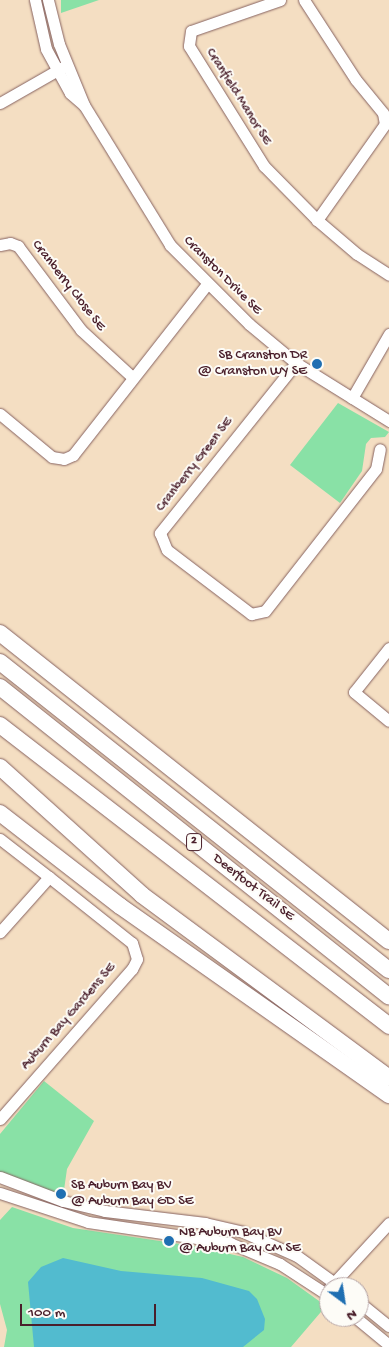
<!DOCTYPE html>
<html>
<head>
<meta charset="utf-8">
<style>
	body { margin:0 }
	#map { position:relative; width:389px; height:1347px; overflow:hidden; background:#f4dec2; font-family:"Gochi Hand",sans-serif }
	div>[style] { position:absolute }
	.green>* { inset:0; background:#89e1a6 }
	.water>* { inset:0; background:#52bbcf }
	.roads { filter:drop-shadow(0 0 1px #866260) drop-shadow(0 0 1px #866260) }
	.minor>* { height:11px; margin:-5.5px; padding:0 5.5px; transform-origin:5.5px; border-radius:5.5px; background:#fff }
	.highway>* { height:16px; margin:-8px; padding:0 8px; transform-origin:8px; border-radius:8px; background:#fff }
	.dots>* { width:14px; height:14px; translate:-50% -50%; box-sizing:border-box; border:2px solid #fdfcf7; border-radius:50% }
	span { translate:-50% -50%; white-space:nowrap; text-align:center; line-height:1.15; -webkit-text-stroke:4px #fdfcf7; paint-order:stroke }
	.shield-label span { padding:1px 4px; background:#fdfcf7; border:1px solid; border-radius:4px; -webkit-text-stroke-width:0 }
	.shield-label { font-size:12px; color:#4a1f2b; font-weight:700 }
	.street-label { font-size:14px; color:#4a1f2b }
	.poi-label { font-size:14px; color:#4a1f2b }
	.right { translate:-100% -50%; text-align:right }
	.left { translate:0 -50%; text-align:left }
	.north { position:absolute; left:319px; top:1277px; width:50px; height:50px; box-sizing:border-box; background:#fdfcf7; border:1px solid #b5a4a5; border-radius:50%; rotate:149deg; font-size:14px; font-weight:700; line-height:20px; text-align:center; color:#4a1f2b }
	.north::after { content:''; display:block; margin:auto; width:18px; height:22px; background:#1f6fb2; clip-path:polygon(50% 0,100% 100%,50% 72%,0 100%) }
	.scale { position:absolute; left:20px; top:1304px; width:136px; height:22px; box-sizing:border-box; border:2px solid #4a1f2b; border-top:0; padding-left:6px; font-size:15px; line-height:18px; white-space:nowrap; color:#4a1f2b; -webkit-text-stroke:4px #fdfcf7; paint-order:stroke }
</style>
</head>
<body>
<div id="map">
	<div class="green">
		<i style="clip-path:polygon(61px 0,99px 0,61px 13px)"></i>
		<i style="clip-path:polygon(338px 403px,389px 432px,385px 437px,371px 438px,366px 444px,362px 471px,340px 503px,290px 465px)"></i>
		<i style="clip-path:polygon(44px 1081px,94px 1121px,67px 1169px,63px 1197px,0 1172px,0 1134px)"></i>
		<i style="clip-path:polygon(12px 1207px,73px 1228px,200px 1247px,243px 1257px,287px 1278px,326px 1306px,291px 1347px,4px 1347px,7px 1330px,0 1304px,0 1220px)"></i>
	</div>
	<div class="water">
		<i style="clip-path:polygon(63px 1258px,121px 1271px,202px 1278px,249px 1291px,257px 1299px,265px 1319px,264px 1330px,243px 1347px,34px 1347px,28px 1282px,41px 1267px)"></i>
	</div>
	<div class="roads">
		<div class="minor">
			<i style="left:35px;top:0;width:50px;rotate:77.3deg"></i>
			<i style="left:46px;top:49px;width:50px;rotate:61.4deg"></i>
			<i style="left:70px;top:93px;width:18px;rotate:41deg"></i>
			<i style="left:48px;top:0;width:45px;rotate:76deg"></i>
			<i style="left:59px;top:44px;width:66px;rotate:67.7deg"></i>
			<i style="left:84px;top:105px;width:164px;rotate:58.4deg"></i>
			<i style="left:170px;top:245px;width:112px;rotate:45deg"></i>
			<i style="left:249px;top:324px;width:61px;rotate:39.7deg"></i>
			<i style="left:296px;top:363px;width:110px;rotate:31.9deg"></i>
			<i style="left:280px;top:0;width:94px;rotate:160.8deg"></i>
			<i style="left:191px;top:31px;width:15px;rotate:98deg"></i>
			<i style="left:189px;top:46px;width:142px;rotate:58deg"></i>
			<i style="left:264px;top:166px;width:76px;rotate:45.5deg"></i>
			<i style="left:317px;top:220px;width:52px;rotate:40.4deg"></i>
			<i style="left:357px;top:254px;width:38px;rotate:33deg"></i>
			<i style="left:304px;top:0;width:95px;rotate:57deg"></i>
			<i style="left:356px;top:80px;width:43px;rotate:50.7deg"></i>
			<i style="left:383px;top:113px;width:11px;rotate:80deg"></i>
			<i style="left:385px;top:124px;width:118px;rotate:125.3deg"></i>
			<i style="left:0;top:103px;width:73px;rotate:-29.7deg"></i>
			<i style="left:0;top:245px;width:10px;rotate:-11deg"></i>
			<i style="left:10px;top:243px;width:9px;rotate:21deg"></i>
			<i style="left:18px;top:246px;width:105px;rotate:53.1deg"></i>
			<i style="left:81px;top:330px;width:68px;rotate:42.6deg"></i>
			<i style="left:296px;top:363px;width:218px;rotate:128.7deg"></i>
			<i style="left:160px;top:533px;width:18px;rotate:68deg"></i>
			<i style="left:167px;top:550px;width:106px;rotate:37.3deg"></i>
			<i style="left:251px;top:614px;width:14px;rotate:-12deg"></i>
			<i style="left:265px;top:611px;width:180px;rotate:-52deg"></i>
			<i style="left:376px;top:469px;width:20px;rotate:-79deg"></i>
			<i style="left:352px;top:398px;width:74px;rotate:-60deg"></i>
			<i style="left:0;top:414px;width:67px;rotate:39.6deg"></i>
			<i style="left:52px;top:457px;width:12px;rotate:9deg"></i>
			<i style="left:64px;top:459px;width:10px;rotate:-24deg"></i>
			<i style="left:73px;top:455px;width:217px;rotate:-51.9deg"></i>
			<i style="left:389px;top:648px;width:56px;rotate:128.5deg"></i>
			<i style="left:354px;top:692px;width:45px;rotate:39.6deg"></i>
			<i style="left:0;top:839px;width:62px;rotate:37.8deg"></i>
			<i style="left:49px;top:877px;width:74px;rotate:131.7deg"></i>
			<i style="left:0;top:1119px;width:200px;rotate:-48.7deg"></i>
			<i style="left:132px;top:969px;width:11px;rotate:-63deg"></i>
			<i style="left:137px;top:959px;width:17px;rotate:-107deg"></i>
			<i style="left:132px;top:943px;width:106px;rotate:-141.5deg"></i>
			<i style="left:0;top:1177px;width:67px;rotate:20.9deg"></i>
			<i style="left:63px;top:1201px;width:43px;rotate:13.4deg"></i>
			<i style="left:105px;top:1211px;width:101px;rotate:6.8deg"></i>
			<i style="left:205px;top:1223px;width:39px;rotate:13deg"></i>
			<i style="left:243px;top:1232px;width:59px;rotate:24deg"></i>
			<i style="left:297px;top:1256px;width:53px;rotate:35.8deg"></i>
			<i style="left:0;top:1193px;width:93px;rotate:18.2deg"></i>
			<i style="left:88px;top:1222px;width:144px;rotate:8.4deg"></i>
			<i style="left:230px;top:1243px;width:54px;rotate:22.8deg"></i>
			<i style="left:280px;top:1264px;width:59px;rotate:33.1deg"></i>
			<i style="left:330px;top:1287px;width:87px;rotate:-47.3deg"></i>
			<i style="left:359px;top:1302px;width:38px;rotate:39deg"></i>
			<i style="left:355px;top:1317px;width:44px;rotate:39.5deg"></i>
		</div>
		<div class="highway">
			<i style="left:0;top:633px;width:496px;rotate:38.4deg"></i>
			<i style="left:0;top:662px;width:496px;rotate:38.4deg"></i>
			<i style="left:0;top:687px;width:497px;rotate:38.5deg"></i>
			<i style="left:0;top:725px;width:492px;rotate:37.7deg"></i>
			<i style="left:0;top:767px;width:191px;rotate:42deg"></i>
			<i style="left:142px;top:895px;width:307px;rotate:36.5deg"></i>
			<i style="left:0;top:813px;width:152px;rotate:37.8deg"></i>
			<i style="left:120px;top:906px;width:329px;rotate:35.1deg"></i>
		</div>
	</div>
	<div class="dots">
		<i style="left:317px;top:364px;background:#1f6fb2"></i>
		<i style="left:61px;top:1194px;background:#1f6fb2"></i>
		<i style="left:169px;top:1241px;background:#1f6fb2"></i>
	</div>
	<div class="shield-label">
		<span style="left:194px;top:842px">2</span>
	</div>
	<div class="street-label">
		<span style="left:238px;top:97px;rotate:58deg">Cranfield Manor SE</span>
		<span style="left:222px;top:276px;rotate:45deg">Cranston Drive SE</span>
		<span style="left:68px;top:286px;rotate:52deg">Cranberry Close SE</span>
		<span style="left:195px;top:465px;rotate:-52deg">Cranberry Green SE</span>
		<span style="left:253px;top:888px;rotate:38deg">Deerfoot Trail SE</span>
		<span style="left:69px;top:1017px;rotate:-49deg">Auburn Bay Gardens SE</span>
	</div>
	<div class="poi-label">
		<span class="right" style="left:307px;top:364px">SB Cranston DR<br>@ Cranston WY SE</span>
		<span class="left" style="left:71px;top:1194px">SB Auburn Bay BV<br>@ Auburn Bay GD SE</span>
		<span class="left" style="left:179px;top:1241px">NB Auburn Bay BV<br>@ Auburn Bay CM SE</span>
	</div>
	<div class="north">N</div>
	<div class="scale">100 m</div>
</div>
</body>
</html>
